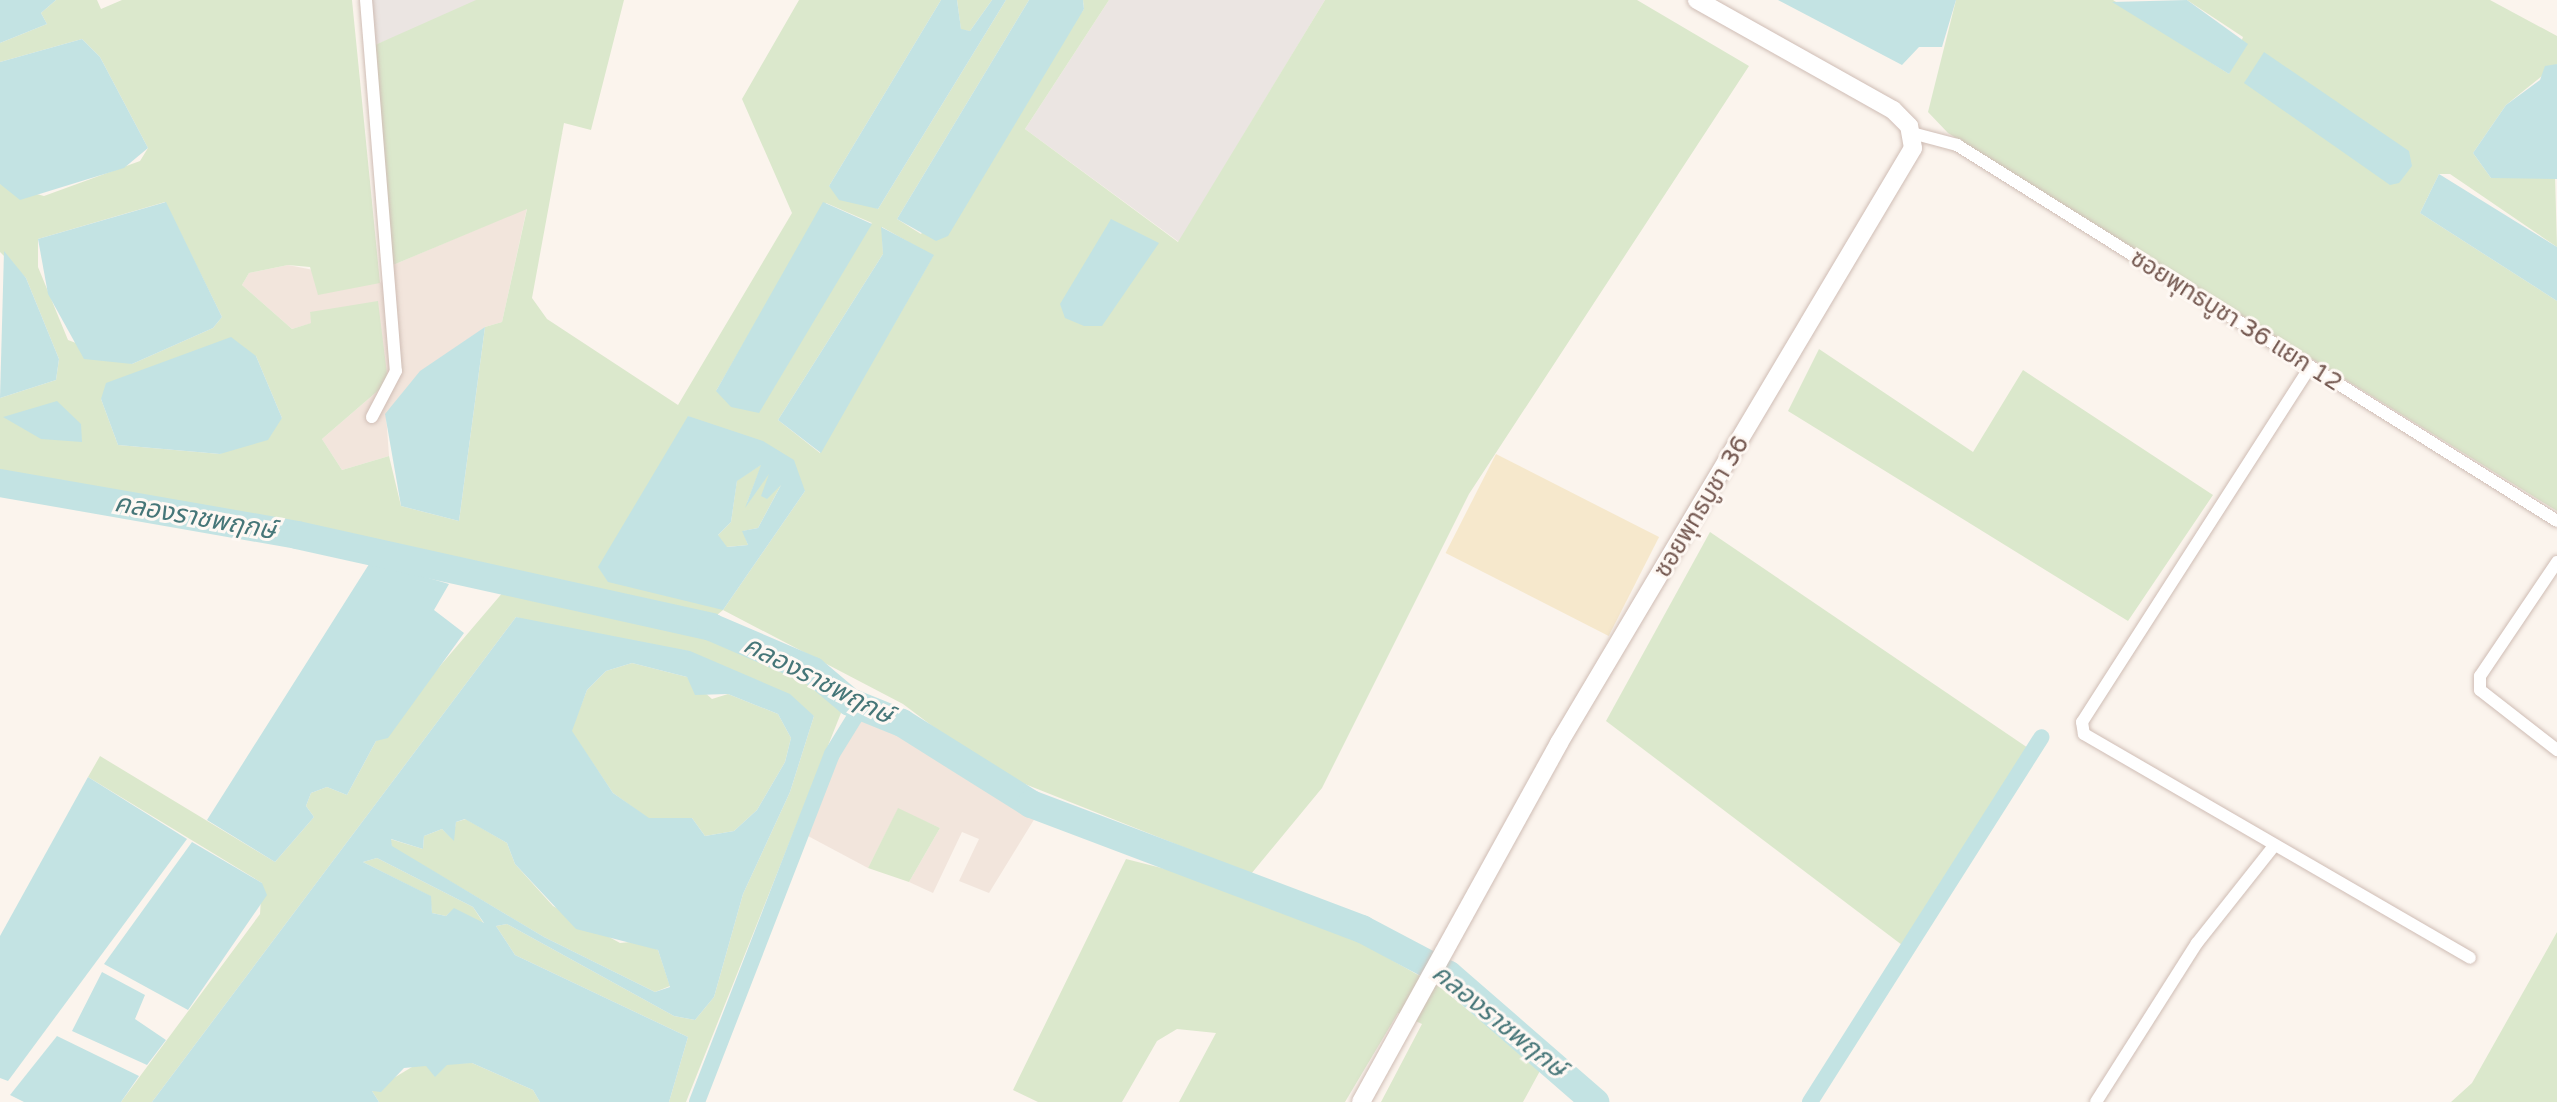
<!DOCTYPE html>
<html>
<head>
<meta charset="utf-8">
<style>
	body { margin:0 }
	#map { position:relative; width:2557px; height:1102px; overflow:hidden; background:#fbf4ed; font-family:"Varela Round","Noto Sans Thai",sans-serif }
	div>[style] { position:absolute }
	.residential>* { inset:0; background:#f2e5dc }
	.industrial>* { inset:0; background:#ebe5e2 }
	.green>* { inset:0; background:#dbe8cc }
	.sand>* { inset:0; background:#f6e8cc; transform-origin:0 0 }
	.water>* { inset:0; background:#c3e3e3 }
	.canal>* { height:16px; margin:-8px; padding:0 8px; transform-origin:8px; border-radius:8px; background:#c3e3e3 }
	.river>* { height:28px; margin:-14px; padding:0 14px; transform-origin:14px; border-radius:14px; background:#c3e3e3 }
	.roads { filter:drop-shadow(0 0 2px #cfbdb5) drop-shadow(0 0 2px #cfbdb5) }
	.street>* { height:12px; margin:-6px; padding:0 6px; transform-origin:6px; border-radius:6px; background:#fff }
	.secondary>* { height:18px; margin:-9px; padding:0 9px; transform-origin:9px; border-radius:9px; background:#fff }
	span { translate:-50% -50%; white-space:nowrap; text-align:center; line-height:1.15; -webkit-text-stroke:6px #fef8f3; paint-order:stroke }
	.street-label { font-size:24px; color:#755951 }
	.water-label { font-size:26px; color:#467678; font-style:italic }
</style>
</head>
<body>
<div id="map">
	<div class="residential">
		<i style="clip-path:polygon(527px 208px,502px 322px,485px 327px,386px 414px,389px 456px,342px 470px,322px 439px,388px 382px,310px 312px,312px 323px,292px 329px,242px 285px,249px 273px,288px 265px,380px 283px,393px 265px)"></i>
		<i style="clip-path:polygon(862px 711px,1035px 818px,989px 893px,959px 881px,979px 839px,962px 832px,933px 893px,909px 882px,940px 828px,898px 809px,868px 868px,808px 836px,836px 754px)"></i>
	</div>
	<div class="industrial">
		<i style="clip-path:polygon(372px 0,476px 0,477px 4px,375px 45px)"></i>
		<i style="clip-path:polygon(1109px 0,1325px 0,1179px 242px,1025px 129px)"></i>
	</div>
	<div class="green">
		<i style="clip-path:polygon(evenodd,56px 0,97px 0,101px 9px,122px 0,352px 0,380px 283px,318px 295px,310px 267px,288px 265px,249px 273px,242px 285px,292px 329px,311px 323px,310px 312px,378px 301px,388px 382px,322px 439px,342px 470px,389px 456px,401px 506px,459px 521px,485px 327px,502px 322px,527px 209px,393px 265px,375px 45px,476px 0,624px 0,591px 130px,564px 123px,532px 298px,547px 319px,678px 405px,792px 213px,742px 99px,799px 0,941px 0,829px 186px,878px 209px,1006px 0,1029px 0,897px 219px,921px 234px,1084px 9px,1083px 0,1109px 0,1025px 129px,1178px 242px,1325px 0,1637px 0,1749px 66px,1469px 494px,1322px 788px,1251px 874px,992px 771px,903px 704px,723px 610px,711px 620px,343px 533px,0 475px,0 398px,56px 380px,59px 359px,26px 278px,0 252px,0 184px,44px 196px,140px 161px,148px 148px,100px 57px,82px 39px,0 62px,0 43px,47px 24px,41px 13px,56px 0,165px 202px,222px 317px,213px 328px,132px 364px,68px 340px,38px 267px,38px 239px,165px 202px,56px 0,826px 203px,872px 223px,716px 391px,813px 224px,826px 203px,56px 0,882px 227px,933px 256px,820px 453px,778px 420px,883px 254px,882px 227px,56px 0,256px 356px,282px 418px,220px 454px,118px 445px,101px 399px,256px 356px,56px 0,688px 416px,805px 491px,723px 610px,688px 416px)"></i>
		<i style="clip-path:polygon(957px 0,992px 0,970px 31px,961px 30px)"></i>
		<i style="clip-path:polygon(1956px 0,2113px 0,2229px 74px,2243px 37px,2187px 0,2490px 0,2557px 36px,2557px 64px,2506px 105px,2473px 153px,2491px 178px,2555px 175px,2557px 247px,2450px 174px,2439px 174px,2420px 213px,2557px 301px,2557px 511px,1948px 133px,1928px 112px)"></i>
		<i style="clip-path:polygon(1819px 349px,1973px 452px,2023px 370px,2213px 495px,2128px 621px,1788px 411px)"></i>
		<i style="clip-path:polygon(762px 464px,747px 503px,772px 469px,771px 489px,782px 483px,758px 528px,743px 531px,748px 545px,726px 547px,717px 536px,731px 522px,737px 480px)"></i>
		<i style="clip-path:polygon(1710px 532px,2031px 750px,1902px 945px,1606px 721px)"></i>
		<i style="clip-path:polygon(504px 591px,693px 632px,825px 689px,837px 702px,841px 713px,686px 1102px,669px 1102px,688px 1037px,515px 955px,496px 926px,507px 924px,674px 1016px,695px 1020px,714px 997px,743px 894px,790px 792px,814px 716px,516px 617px,152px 1102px,121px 1102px,260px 914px,262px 883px,88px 777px,100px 756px,275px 862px,314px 817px,306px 806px,311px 793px,327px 787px,347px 795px,376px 741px)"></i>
		<i style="clip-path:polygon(632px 663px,687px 677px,712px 699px,728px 694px,778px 714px,791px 738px,785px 762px,757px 810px,734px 831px,705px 836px,692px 818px,649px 819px,613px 793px,571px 731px,587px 690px,606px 671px)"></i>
		<i style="clip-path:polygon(898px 808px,940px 828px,909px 882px,868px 868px)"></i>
		<i style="clip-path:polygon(466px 819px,507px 843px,515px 864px,553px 906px,620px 943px,641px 941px,658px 950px,670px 986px,655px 992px,544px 937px,392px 847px,390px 839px,423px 849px,424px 836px,442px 829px,453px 839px,456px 822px)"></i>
		<i style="clip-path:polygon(377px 858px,473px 907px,484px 924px,454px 909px,446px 916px,432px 913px,430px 896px,363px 862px)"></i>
		<i style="clip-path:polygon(1126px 859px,1189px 875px,1360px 942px,1441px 988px,1541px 1069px,1523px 1102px,1381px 1102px,1422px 1024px,1398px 1013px,1345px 1102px,1179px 1102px,1216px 1033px,1177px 1029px,1157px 1041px,1122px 1102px,1038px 1102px,1013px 1090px)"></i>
		<i style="clip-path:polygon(2557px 932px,2557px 1102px,2451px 1102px,2472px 1083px)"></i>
		<i style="clip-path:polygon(472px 1063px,533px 1090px,540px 1102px,379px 1102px,372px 1091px,417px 1064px)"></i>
	</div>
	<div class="sand">
		<i style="left:1496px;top:454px;width:183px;height:111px;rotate:27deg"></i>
	</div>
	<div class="water">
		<i style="clip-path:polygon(0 0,56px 0,41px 13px,47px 24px,0 43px)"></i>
		<i style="clip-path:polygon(941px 0,957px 0,961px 29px,970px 31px,992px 0,1006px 0,878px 209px,839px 200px,829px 186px)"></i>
		<i style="clip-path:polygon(1029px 0,1083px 0,1084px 9px,948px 236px,936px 241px,897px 219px)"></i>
		<i style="clip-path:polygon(1778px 0,1956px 0,1942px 47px,1919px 47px,1902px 65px)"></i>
		<i style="clip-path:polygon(2187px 0,2248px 44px,2229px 74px,2112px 2px)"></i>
		<i style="clip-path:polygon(82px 39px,100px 57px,148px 148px,124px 168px,20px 200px,0 184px,0 62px)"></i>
		<i style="clip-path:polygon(2264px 52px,2409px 151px,2412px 166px,2399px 183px,2390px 185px,2244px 83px)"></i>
		<i style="clip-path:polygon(2557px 64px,2557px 179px,2491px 178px,2473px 153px,2506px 105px,2540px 80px,2545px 66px)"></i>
		<i style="clip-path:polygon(2439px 174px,2557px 247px,2557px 301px,2420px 213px)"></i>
		<i style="clip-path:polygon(166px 202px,222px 317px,213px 328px,132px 364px,84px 359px,48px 294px,38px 239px)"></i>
		<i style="clip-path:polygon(823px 202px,872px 224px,759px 413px,731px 407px,716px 391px)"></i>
		<i style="clip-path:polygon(1111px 219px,1159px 243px,1102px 326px,1084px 326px,1065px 318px,1060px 304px)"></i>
		<i style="clip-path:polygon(881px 227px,934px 255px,821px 453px,778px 420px,883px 254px)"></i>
		<i style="clip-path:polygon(4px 251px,26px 278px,59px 359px,56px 380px,0 398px)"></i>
		<i style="clip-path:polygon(485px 327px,459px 521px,401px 506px,385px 414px,420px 371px)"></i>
		<i style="clip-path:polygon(231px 337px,256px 356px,282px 418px,268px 440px,220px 454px,118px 445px,101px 399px,106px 383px)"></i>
		<i style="clip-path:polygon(57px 401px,81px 424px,82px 442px,41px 439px,3px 417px)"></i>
		<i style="clip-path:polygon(evenodd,688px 416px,763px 441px,794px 460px,805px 491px,723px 610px,608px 582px,598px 567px,688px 416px,761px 465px,745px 508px,769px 474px,761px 496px,767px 499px,781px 485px,758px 528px,742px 531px,748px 545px,727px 547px,718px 535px,731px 522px,737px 481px,761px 465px)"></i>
		<i style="clip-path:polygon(371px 561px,449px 584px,434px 610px,464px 633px,388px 738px,376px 741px,347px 795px,327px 787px,311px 793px,306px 806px,314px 817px,275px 862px,207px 820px)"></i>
		<i style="clip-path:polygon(evenodd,516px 617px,690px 651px,790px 694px,814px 716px,790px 792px,743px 894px,714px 997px,695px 1020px,674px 1016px,507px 924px,496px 926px,515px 955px,688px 1037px,669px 1102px,540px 1102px,533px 1090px,472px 1063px,447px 1065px,435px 1077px,426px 1066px,404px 1068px,381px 1092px,372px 1091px,379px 1102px,152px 1102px,516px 617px,632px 663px,687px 677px,695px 695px,728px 694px,778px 714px,791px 738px,785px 762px,757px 810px,734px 831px,705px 836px,692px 818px,649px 818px,613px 793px,572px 731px,587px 690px,606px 671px,632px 663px,516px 617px,465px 819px,507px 843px,515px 864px,576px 929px,658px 950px,670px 987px,655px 992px,544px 937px,392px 846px,391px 839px,423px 849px,424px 836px,442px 829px,454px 841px,456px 822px,465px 819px,516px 617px,377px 858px,473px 907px,484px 923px,454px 908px,446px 916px,432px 913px,431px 896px,363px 862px,377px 858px)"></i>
		<i style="clip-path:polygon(88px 777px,187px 839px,8px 1081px,0 1078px,0 936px)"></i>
		<i style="clip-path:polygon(192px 842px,262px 883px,267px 895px,188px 1010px,104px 964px)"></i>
		<i style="clip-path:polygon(102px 972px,145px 995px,135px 1019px,166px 1040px,147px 1065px,72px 1031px)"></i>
		<i style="clip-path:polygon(57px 1036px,139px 1076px,121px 1102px,24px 1102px,10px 1095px)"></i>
	</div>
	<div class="canal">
		<i style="left:697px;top:1102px;width:373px;rotate:-68.8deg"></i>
		<i style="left:832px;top:754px;width:55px;rotate:-58.3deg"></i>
		<i style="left:1810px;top:1102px;width:432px;rotate:-57.6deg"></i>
	</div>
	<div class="river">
		<i style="left:0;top:483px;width:302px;rotate:9.9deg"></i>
		<i style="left:297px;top:535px;width:424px;rotate:12.5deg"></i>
		<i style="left:711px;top:627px;width:111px;rotate:23.3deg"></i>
		<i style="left:813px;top:671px;width:48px;rotate:40deg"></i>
		<i style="left:850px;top:702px;width:56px;rotate:22deg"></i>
		<i style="left:902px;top:723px;width:152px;rotate:32.1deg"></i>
		<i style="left:1031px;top:804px;width:354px;rotate:20.7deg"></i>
		<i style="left:1362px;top:929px;width:98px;rotate:27.9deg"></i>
		<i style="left:1449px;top:975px;width:194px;rotate:41deg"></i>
	</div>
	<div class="roads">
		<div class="street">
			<i style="left:366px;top:0;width:372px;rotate:85.4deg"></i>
			<i style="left:396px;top:371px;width:52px;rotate:117.6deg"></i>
			<i style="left:1912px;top:133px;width:47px;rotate:14.9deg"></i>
			<i style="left:1957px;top:145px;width:708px;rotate:32.07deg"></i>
			<i style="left:2310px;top:367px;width:422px;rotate:122.7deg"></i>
			<i style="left:2082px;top:722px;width:12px;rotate:81deg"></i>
			<i style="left:2084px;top:734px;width:446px;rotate:30.1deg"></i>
			<i style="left:2557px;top:562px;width:138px;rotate:124deg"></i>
			<i style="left:2480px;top:676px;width:14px;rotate:90deg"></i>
			<i style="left:2480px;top:690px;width:98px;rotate:37.9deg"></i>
			<i style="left:2096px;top:1102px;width:188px;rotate:-57.6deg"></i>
			<i style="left:2197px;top:943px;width:122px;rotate:-51.6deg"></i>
		</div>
		<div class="secondary">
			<i style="left:1361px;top:1102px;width:410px;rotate:-61.1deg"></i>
			<i style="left:1559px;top:743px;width:692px;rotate:-59.25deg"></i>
			<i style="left:1913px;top:148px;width:22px;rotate:-100deg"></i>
			<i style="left:1909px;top:126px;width:23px;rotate:-135deg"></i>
			<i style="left:1893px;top:110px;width:225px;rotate:-150.7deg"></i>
		</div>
	</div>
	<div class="street-label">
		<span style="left:2236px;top:321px;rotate:32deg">ซอยพุทธบูชา 36 แยก 12</span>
		<span style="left:1702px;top:507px;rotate:-59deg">ซอยพุทธบูชา 36</span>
	</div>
	<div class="water-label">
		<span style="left:195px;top:517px;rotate:10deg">คลองราชพฤกษ์</span>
		<span style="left:818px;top:680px;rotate:27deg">คลองราชพฤกษ์</span>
		<span style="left:1499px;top:1021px;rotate:39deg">คลองราชพฤกษ์</span>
	</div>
</div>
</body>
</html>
